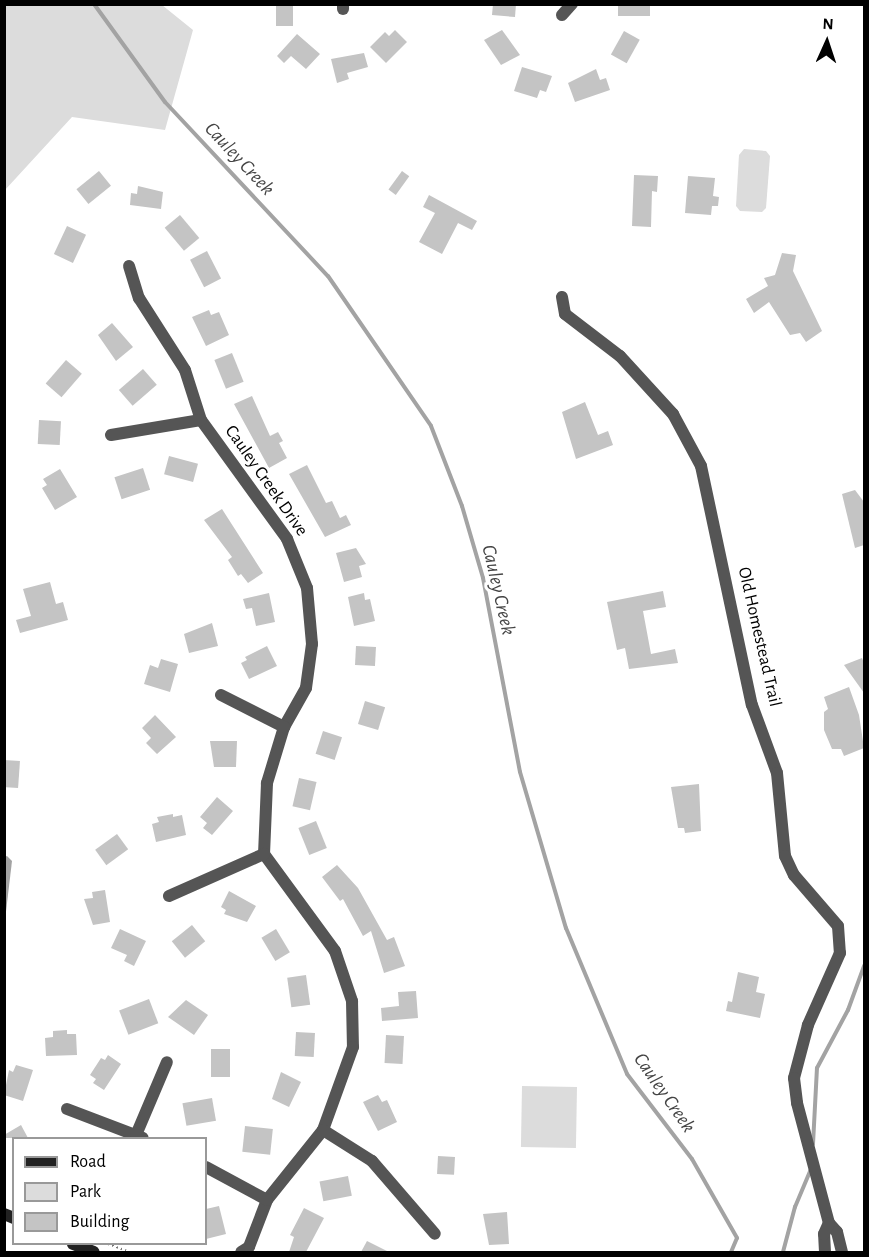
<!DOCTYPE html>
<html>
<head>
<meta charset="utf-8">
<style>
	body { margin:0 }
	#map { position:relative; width:869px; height:1257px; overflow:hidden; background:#fff; font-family:"Alegreya Sans",sans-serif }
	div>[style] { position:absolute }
	.green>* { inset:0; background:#dcdcdc; transform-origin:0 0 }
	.water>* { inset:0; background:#a3a3a3 }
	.stream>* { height:4px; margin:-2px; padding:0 2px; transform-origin:2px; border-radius:2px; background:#a3a3a3 }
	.building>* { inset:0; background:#c4c4c4; transform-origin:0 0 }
	.path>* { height:2px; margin-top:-1px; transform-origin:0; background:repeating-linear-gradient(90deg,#777 0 1.5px,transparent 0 4.5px) }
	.street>* { height:12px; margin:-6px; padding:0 6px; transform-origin:6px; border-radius:6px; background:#555 }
	.secondary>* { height:12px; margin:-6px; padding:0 6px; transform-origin:6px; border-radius:6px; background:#222 }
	span { translate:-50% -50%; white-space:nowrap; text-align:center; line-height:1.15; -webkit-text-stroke:6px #fff; paint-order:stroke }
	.street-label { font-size:18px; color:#000 }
	.water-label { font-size:20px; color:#444; font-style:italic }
	.frame { position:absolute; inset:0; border:6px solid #000; pointer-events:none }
	.legend { position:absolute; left:12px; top:1137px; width:195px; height:108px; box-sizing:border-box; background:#fff; border:2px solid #999; margin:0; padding:8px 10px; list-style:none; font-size:18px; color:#000 }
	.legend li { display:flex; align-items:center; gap:12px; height:30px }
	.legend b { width:30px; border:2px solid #999 }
	.north { position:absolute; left:797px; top:12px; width:60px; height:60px; -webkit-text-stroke:4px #fff; paint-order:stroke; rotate:3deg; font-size:16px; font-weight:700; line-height:24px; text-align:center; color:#000 }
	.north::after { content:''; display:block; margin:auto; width:21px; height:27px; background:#000; clip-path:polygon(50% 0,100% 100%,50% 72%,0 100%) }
</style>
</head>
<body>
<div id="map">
	<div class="green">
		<i style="clip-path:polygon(5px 4px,162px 5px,193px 30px,165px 130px,72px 117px,5px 190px)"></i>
		<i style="clip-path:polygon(744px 149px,766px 151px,770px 156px,766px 208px,762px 212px,740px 211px,736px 206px,739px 155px)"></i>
		<i style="left:522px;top:1086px;width:55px;height:61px;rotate:1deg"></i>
	</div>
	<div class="water">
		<i style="clip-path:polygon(7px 856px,12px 861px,5px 920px,4px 857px)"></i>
	</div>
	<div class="stream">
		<i style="left:94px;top:4px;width:121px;rotate:54.1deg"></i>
		<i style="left:165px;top:102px;width:238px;rotate:46.9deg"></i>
		<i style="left:328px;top:276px;width:182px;rotate:55.5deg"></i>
		<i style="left:431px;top:426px;width:86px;rotate:68.8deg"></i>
		<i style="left:462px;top:506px;width:75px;rotate:73.7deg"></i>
		<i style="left:483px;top:578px;width:197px;rotate:79.2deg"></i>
		<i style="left:520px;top:772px;width:163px;rotate:73.6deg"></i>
		<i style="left:566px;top:928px;width:158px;rotate:67.3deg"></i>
		<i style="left:627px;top:1074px;width:107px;rotate:52.6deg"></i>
		<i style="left:692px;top:1159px;width:91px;rotate:60.3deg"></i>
		<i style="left:737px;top:1238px;width:15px;rotate:113deg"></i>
		<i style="left:813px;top:1144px;width:76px;rotate:-87deg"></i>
		<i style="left:817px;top:1068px;width:66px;rotate:-61.9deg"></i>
		<i style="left:848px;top:1010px;width:47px;rotate:-70deg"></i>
		<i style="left:783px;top:1252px;width:47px;rotate:-75.1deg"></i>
		<i style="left:795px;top:1207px;width:41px;rotate:-67.2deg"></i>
	</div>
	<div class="building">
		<i style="left:276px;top:4px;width:17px;height:22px"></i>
		<i style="clip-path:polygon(493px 4px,516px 4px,515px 17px,492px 15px)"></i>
		<i style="left:618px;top:4px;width:32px;height:12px"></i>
		<i style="clip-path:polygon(395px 30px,407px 42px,386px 63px,370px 47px,385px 32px,389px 36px)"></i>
		<i style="clip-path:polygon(502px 30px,520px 55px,501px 65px,484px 40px)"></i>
		<i style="left:624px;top:31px;width:18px;height:27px;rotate:29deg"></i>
		<i style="clip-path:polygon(297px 34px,320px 54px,306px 69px,291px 56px,284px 63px,277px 56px)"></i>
		<i style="clip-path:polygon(364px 53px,368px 67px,347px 73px,349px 79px,337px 83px,331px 59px)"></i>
		<i style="clip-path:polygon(522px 67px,552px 76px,546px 92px,540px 90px,537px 98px,514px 91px)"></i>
		<i style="clip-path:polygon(596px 69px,600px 80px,606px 78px,610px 90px,575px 102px,568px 83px)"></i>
		<i style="left:99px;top:171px;width:19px;height:29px;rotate:51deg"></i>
		<i style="left:402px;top:171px;width:9px;height:23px;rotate:36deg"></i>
		<i style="clip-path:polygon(634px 175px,658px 176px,657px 192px,652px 191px,651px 227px,632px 226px)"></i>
		<i style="clip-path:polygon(688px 176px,715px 178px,713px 196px,719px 197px,718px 206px,712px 206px,711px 215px,685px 213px)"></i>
		<i style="clip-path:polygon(138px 186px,163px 192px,161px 209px,130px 205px,131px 193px,137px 194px)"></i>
		<i style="clip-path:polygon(429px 195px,477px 221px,472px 230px,458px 223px,442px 254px,419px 242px,435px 213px,423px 207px)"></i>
		<i style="left:180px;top:215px;width:30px;height:20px;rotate:50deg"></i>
		<i style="left:67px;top:226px;width:21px;height:31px;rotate:25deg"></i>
		<i style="left:207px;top:251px;width:31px;height:19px;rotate:63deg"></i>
		<i style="clip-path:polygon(782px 253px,796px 255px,793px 271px,822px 331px,806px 342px,800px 333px,790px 335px,769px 302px,754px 313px,746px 299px,768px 286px,764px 278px,775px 275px)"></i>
		<i style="clip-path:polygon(209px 310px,211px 315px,219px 312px,229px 335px,206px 346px,192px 317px)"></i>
		<i style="clip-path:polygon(112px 323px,133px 347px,116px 361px,98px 335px)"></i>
		<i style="left:232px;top:353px;width:31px;height:19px;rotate:68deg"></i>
		<i style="left:66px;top:360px;width:21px;height:31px;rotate:41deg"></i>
		<i style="left:143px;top:369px;width:21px;height:32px;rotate:49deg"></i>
		<i style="clip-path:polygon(252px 396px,270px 436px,278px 432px,283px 441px,279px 443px,287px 458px,269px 468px,234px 404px)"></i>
		<i style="clip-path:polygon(585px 402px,598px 435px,608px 431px,613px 445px,576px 459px,562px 412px)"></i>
		<i style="left:39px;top:420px;width:22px;height:24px;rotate:3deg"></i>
		<i style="left:169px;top:456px;width:30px;height:19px;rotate:15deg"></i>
		<i style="clip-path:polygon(307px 465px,326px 503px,332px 501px,340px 518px,346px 515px,351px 525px,325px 537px,289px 474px)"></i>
		<i style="left:143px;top:468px;width:23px;height:30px;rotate:72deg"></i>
		<i style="clip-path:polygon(60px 469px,77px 497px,55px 510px,42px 488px,47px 485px,43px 479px)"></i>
		<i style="clip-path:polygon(855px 490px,864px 502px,864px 545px,855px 548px,842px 494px)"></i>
		<i style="clip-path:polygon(222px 509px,263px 573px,248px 583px,241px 574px,238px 576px,228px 560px,232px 557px,204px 520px)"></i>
		<i style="clip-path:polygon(356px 548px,366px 564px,359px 566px,362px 577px,344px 582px,336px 553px)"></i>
		<i style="clip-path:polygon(50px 582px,56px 604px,63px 602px,68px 620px,20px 633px,16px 620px,31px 616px,23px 589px)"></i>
		<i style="clip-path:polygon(663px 591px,666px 607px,643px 611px,651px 654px,675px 649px,678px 663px,629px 669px,625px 648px,617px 650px,607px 602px)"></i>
		<i style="clip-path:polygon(269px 593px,275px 622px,256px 626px,252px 608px,246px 609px,243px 599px)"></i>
		<i style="clip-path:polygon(364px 593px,365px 600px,370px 599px,375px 621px,354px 626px,348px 597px)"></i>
		<i style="clip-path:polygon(212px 623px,218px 646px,189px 653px,184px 634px)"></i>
		<i style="clip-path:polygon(267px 646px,277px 666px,249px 679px,241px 663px,247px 660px,245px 657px)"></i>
		<i style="left:356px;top:646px;width:20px;height:19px;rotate:3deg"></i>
		<i style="clip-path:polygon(862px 658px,864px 663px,864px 693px,844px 665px)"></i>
		<i style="clip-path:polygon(161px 659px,178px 664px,170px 692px,144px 684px,150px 665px,158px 668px)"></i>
		<i style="clip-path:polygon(849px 687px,859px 715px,864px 748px,844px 756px,841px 749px,832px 749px,824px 730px,824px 712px,828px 709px,824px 697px)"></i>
		<i style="left:365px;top:701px;width:21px;height:24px;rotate:17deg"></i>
		<i style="clip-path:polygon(155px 715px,176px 737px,157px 754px,146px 743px,151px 738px,142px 728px)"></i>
		<i style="left:323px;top:731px;width:20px;height:24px;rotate:18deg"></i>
		<i style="clip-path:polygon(210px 741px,237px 741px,236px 767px,214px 767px)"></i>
		<i style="left:4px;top:760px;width:16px;height:27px;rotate:4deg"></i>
		<i style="left:299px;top:778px;width:18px;height:29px;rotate:13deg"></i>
		<i style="clip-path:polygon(699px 784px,701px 831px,685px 833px,684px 828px,678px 828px,671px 787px)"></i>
		<i style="clip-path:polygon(217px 797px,233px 811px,212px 835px,203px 828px,207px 823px,200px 817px)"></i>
		<i style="clip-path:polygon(173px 814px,173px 817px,182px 815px,186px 835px,156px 842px,152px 824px,159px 822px,157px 817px)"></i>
		<i style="left:316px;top:821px;width:29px;height:19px;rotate:68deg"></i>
		<i style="left:117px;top:834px;width:19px;height:27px;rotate:54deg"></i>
		<i style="clip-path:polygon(337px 865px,358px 888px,387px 940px,394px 937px,405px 966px,384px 973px,371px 931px,363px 936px,343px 899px,340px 901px,322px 877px)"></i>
		<i style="clip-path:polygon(105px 890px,110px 922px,93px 925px,84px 899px,93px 898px,92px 892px)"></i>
		<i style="clip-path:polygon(229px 891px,256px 906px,247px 922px,224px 914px,226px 910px,221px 907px)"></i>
		<i style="left:192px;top:925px;width:21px;height:26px;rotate:51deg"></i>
		<i style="clip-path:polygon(120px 929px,146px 941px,134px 966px,124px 961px,127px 955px,111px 948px)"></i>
		<i style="left:276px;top:929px;width:27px;height:17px;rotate:59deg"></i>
		<i style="clip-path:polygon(738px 972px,759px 977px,756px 992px,765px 994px,760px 1018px,726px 1011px,728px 1001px,732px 1002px)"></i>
		<i style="left:306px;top:975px;width:30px;height:19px;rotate:82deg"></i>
		<i style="clip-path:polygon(416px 991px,418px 1018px,382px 1021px,381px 1008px,399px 1006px,398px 992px)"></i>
		<i style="left:149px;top:999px;width:26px;height:32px;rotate:69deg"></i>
		<i style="clip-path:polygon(186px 1000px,208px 1015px,194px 1035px,168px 1017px)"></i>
		<i style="clip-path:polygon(67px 1030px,67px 1034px,76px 1034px,77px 1055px,46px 1056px,45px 1038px,53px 1037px,53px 1031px)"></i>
		<i style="left:296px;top:1032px;width:19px;height:24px;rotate:3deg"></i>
		<i style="left:386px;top:1035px;width:18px;height:28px;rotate:3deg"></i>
		<i style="left:211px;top:1049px;width:19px;height:28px"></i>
		<i style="clip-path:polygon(108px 1055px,121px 1064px,104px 1090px,93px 1083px,96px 1079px,90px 1075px,101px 1058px,105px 1060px)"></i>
		<i style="clip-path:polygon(16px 1065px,33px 1070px,23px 1101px,4px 1095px,9px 1070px,13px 1072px)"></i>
		<i style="clip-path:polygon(281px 1072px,301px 1082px,289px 1107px,272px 1099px)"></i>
		<i style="clip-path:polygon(378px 1095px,382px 1102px,387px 1100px,397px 1122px,378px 1131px,363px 1102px)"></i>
		<i style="left:212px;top:1098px;width:23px;height:30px;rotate:80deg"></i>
		<i style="clip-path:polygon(21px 1125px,28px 1138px,4px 1138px,4px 1135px)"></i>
		<i style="left:245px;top:1126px;width:28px;height:26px;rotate:6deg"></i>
		<i style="left:438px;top:1156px;width:17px;height:18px;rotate:3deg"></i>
		<i style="left:348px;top:1176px;width:20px;height:29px;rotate:79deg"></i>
		<i style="clip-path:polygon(219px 1206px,226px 1234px,206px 1239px,206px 1209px)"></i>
		<i style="clip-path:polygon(304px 1208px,324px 1218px,306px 1252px,289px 1252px,294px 1237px,290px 1235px)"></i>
		<i style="clip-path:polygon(507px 1212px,509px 1244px,489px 1245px,483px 1214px)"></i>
		<i style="clip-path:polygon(367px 1241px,389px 1252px,361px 1252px)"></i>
	</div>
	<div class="path">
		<i style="left:108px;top:1244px;width:23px;rotate:20deg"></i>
	</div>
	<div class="street">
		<i style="left:343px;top:4px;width:5px;rotate:90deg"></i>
		<i style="left:562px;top:15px;width:15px;rotate:-48deg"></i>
		<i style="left:129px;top:266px;width:34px;rotate:73deg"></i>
		<i style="left:139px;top:298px;width:85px;rotate:57.4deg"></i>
		<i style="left:185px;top:370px;width:52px;rotate:72.3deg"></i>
		<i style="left:201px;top:420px;width:147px;rotate:54.1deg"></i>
		<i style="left:287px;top:539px;width:53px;rotate:67.8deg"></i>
		<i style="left:307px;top:588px;width:56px;rotate:84.9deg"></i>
		<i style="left:312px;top:644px;width:44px;rotate:97.8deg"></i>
		<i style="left:306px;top:688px;width:45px;rotate:119.4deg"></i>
		<i style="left:284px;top:727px;width:59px;rotate:106.9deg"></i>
		<i style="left:267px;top:783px;width:71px;rotate:92.4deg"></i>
		<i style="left:264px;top:854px;width:120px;rotate:53.8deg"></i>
		<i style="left:335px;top:951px;width:53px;rotate:71.2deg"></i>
		<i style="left:352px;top:1001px;width:46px;rotate:88.8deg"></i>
		<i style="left:353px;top:1047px;width:88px;rotate:109.9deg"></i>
		<i style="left:323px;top:1130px;width:90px;rotate:128.7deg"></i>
		<i style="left:267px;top:1200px;width:50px;rotate:111deg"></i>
		<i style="left:249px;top:1247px;width:9px;rotate:148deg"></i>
		<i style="left:562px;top:297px;width:17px;rotate:80deg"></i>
		<i style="left:565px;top:314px;width:69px;rotate:37.4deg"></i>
		<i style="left:620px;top:356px;width:79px;rotate:47.6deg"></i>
		<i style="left:673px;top:414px;width:59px;rotate:61.7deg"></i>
		<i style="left:701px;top:466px;width:244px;rotate:78deg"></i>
		<i style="left:752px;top:705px;width:72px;rotate:69.8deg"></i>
		<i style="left:777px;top:773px;width:83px;rotate:84.5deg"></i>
		<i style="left:785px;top:856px;width:21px;rotate:65deg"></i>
		<i style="left:794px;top:875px;width:67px;rotate:49.2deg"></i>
		<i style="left:838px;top:926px;width:27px;rotate:86deg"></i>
		<i style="left:840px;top:953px;width:79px;rotate:114deg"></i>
		<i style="left:808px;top:1025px;width:55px;rotate:104.8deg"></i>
		<i style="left:794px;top:1078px;width:25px;rotate:83deg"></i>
		<i style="left:797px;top:1103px;width:124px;rotate:75.1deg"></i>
		<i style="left:111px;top:435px;width:91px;rotate:-9.5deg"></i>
		<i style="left:221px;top:695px;width:71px;rotate:26.9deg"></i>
		<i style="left:169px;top:896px;width:104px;rotate:-23.9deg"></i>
		<i style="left:67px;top:1109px;width:81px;rotate:20.9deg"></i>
		<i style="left:323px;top:1130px;width:58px;rotate:32.3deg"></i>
		<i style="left:372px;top:1161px;width:96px;rotate:49.2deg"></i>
		<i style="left:136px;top:1135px;width:79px;rotate:-67deg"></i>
		<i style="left:206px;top:1167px;width:69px;rotate:28.4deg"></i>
		<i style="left:829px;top:1223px;width:12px;rotate:48deg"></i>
		<i style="left:837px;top:1232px;width:21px;rotate:76deg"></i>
		<i style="left:825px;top:1252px;width:18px;rotate:-93deg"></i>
		<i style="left:824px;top:1234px;width:12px;rotate:-66deg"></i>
	</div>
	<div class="secondary">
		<i style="left:4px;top:1214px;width:11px;rotate:22deg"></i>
		<i style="left:73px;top:1244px;width:22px;rotate:21deg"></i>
	</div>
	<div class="street-label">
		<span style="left:266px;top:481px;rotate:55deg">Cauley Creek Drive</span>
		<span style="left:759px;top:637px;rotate:77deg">Old Homestead Trail</span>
	</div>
	<div class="water-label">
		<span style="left:239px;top:159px;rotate:47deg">Cauley Creek</span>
		<span style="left:498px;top:590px;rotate:77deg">Cauley Creek</span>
		<span style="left:664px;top:1093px;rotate:55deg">Cauley Creek</span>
	</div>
	<div class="frame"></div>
	<ul class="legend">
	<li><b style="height:8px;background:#222"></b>Road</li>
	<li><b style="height:16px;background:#dcdcdc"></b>Park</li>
	<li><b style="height:16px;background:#c4c4c4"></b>Building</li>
	</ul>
	<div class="north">N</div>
</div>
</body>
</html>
